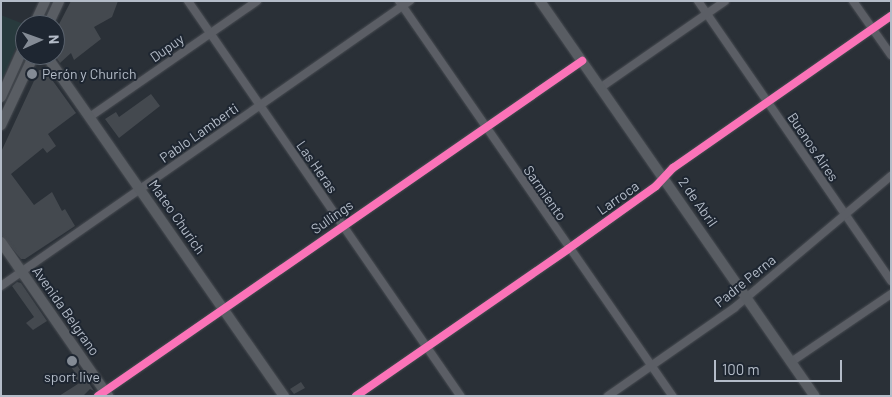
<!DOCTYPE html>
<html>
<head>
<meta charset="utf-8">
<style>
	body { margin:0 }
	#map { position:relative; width:892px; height:397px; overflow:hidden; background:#2a3037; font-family:Barlow,sans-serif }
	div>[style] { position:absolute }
	.green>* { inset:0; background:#283a3d }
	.building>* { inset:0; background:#44494f }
	.roads { filter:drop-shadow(0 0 1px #484c52) drop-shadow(0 0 1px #484c52) }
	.street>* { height:8px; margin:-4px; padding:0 4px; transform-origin:4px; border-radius:4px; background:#5b5e65 }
	.secondary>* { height:10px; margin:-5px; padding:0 5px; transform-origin:5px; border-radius:5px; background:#595d63 }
	.cycleway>* { height:8px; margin:-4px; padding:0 4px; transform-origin:4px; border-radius:4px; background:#fb73b8 }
	.dots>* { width:14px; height:14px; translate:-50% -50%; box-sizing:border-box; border:2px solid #1e2631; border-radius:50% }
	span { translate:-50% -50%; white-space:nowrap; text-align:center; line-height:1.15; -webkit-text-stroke:4px #1e2631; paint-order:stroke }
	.street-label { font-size:14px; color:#b4bcc8 }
	.poi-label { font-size:14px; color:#b4bcc8 }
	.left { translate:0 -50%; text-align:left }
	.frame { position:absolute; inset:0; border:2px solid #b4bcc8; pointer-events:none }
	.north { position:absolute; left:15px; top:15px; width:50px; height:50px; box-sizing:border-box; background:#1e2631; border:1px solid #5a626d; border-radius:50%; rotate:88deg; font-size:14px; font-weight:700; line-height:20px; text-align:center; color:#b4bcc8 }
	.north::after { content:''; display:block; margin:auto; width:18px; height:22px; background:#848b95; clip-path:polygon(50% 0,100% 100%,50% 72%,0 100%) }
	.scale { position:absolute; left:714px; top:360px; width:128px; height:22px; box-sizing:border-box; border:2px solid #b4bcc8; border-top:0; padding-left:6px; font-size:15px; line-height:18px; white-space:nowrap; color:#b4bcc8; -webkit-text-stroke:4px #1e2631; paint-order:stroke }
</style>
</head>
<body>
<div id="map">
	<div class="green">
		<i style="clip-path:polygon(1px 15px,26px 25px,1px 82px)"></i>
	</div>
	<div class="building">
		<i style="clip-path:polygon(71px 1px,118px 1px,112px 17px,94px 27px,101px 39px,74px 60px,71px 53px,60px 63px,55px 56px,55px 32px)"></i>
		<i style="clip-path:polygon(39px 70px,45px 70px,76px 113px,48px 134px,56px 146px,47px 153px,43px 148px,11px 174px,34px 205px,52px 192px,62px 211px,65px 209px,75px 226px,25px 259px,21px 259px,1px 235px,1px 152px)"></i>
		<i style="clip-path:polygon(151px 94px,160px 106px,119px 138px,105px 119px,116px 112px,119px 117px)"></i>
		<i style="clip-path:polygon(17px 282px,21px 283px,47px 321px,33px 330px,26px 323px,34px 317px,12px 286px)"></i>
		<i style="clip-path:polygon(73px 359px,94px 391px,90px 389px,83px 396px,59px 396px,81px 382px,70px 375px,74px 371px,67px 362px)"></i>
		<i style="clip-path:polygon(301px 382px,305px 388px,294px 394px,290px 389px)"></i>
	</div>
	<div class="roads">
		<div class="street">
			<i style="left:188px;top:1px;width:480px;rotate:55.4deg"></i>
			<i style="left:399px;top:1px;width:481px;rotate:55.3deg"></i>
			<i style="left:698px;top:1px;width:340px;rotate:55.4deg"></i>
			<i style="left:853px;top:1px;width:66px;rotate:54.9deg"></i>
			<i style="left:600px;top:88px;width:152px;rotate:-34.8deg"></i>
			<i style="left:91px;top:116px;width:202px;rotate:-34.7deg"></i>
			<i style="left:1px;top:286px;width:499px;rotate:-34.9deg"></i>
			<i style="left:791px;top:362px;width:121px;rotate:-34.2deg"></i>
			<i style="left:98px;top:396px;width:589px;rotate:-34.69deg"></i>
			<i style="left:356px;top:396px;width:258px;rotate:-34.7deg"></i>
			<i style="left:568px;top:249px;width:108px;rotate:-35.6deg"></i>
			<i style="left:656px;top:186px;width:25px;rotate:-47deg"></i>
			<i style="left:673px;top:168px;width:266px;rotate:-34.9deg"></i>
			<i style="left:608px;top:396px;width:154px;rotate:-34.9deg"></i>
			<i style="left:734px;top:308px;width:205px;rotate:-40.1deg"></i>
		</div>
		<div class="secondary">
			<i style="left:540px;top:1px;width:481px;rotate:55.2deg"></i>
			<i style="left:34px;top:25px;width:26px;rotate:-65deg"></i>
			<i style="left:48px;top:25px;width:26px;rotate:-65deg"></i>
			<i style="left:46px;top:55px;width:416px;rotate:55.1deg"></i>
			<i style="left:1px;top:97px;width:58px;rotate:-65.6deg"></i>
			<i style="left:1px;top:125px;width:77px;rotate:-64.8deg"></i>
			<i style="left:1px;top:242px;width:188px;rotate:55.2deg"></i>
		</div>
	</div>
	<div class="cycleway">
		<i style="left:98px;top:396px;width:589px;rotate:-34.69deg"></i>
		<i style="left:356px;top:396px;width:258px;rotate:-34.7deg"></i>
		<i style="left:568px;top:249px;width:108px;rotate:-35.6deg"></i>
		<i style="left:656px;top:186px;width:25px;rotate:-47deg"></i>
		<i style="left:673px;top:168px;width:266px;rotate:-34.9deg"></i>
	</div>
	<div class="dots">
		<i style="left:32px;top:74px;background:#848b95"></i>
		<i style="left:72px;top:361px;background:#848b95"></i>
	</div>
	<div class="street-label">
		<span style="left:167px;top:48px;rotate:-35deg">Dupuy</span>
		<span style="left:199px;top:133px;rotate:-35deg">Pablo Lamberti</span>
		<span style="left:813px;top:147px;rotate:56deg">Buenos Aires</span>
		<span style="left:317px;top:167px;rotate:55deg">Las Heras</span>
		<span style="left:545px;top:193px;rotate:55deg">Sarmiento</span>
		<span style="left:618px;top:198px;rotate:-35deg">Larroca</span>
		<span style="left:698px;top:202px;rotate:55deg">2 de Abril</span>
		<span style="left:177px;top:217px;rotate:55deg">Mateo Churich</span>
		<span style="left:332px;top:217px;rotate:-35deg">Sullings</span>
		<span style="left:745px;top:281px;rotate:-39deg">Padre Perna</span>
		<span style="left:66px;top:311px;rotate:55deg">Avenida Belgrano</span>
	</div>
	<div class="poi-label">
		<span class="left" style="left:42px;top:74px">Perón y Churich</span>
		<span style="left:72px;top:377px">sport live</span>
	</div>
	<div class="frame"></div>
	<div class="north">N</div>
	<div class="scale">100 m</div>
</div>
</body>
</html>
